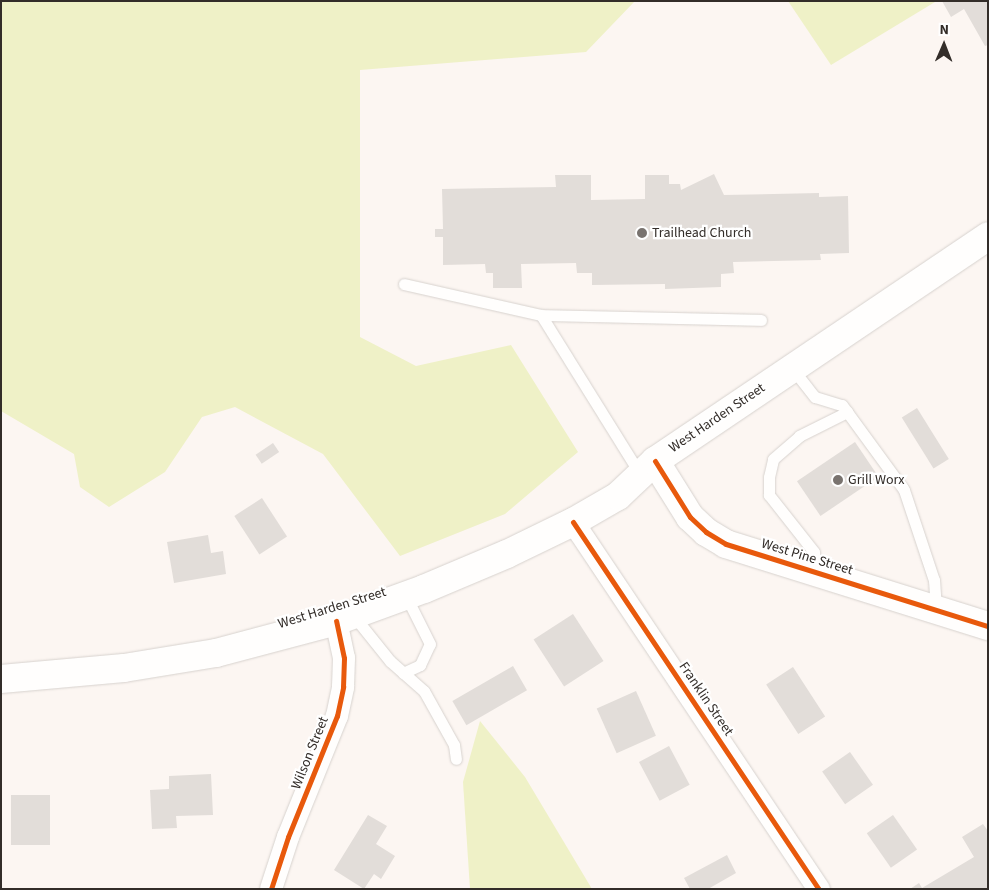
<!DOCTYPE html>
<html>
<head>
<meta charset="utf-8">
<style>
	body { margin:0 }
	#map { position:relative; width:989px; height:890px; overflow:hidden; background:#fcf6f2; font-family:"Source Sans 3",sans-serif }
	div>[style] { position:absolute }
	.green>* { inset:0; background:#eff1c7 }
	.building>* { inset:0; background:#e2ddd9; transform-origin:0 0 }
	.roads { filter:drop-shadow(0 0 1px #d7d2ce) drop-shadow(0 0 1px #d7d2ce) }
	.lane>* { height:11px; margin:-5.5px; padding:0 5.5px; transform-origin:5.5px; border-radius:5.5px; background:#fffefd }
	.street>* { height:22px; margin:-11px; padding:0 11px; transform-origin:11px; border-radius:11px; background:#fffefd }
	.secondary>* { height:28px; margin:-14px; padding:0 14px; transform-origin:14px; border-radius:14px; background:#fffefd }
	.cycleway>* { height:5px; margin:-2.5px; padding:0 2.5px; transform-origin:2.5px; border-radius:2.5px; background:#e8590c }
	.dots>* { width:14px; height:14px; translate:-50% -50%; box-sizing:border-box; border:2px solid #fff; border-radius:50% }
	span { translate:-50% -50%; white-space:nowrap; text-align:center; line-height:1.15; -webkit-text-stroke:4.5px #fff; paint-order:stroke }
	.poi-label { font-size:14px; color:#332d29 }
	.left { translate:0 -50%; text-align:left }
	.street-label { font-size:14px; color:#332d29 }
	.frame { position:absolute; inset:0; border:2px solid #332d29; pointer-events:none }
	.north { position:absolute; left:919px; top:20px; width:50px; height:50px; -webkit-text-stroke:4px #fff; paint-order:stroke; rotate:1deg; font-size:14px; font-weight:700; line-height:20px; text-align:center; color:#332d29 }
	.north::after { content:''; display:block; margin:auto; width:18px; height:22px; background:#332d29; clip-path:polygon(50% 0,100% 100%,50% 72%,0 100%) }
</style>
</head>
<body>
<div id="map">
	<div class="green">
		<i style="clip-path:polygon(1px 1px,635px 1px,586px 52px,360px 70px,360px 337px,416px 366px,511px 345px,578px 452px,505px 514px,400px 556px,323px 454px,235px 407px,202px 417px,165px 472px,109px 507px,80px 487px,74px 454px,1px 411px)"></i>
		<i style="clip-path:polygon(788px 1px,934px 1px,935px 2px,831px 65px)"></i>
		<i style="clip-path:polygon(480px 721px,525px 777px,592px 889px,470px 889px,463px 782px)"></i>
	</div>
	<div class="building">
		<i style="clip-path:polygon(942px 1px,988px 1px,988px 45px,985px 46px,964px 9px,951px 17px)"></i>
		<i style="clip-path:polygon(714px 174px,724px 195px,819px 193px,819px 197px,848px 196px,849px 253px,820px 254px,821px 260px,733px 262px,734px 273px,721px 274px,721px 287px,665px 289px,665px 284px,592px 285px,592px 273px,577px 273px,576px 263px,521px 264px,522px 288px,493px 288px,493px 273px,486px 273px,485px 264px,443px 265px,443px 237px,435px 237px,435px 229px,443px 229px,442px 189px,556px 187px,555px 175px,591px 175px,591px 200px,645px 199px,645px 175px,669px 175px,669px 184px,680px 184px,681px 190px)"></i>
		<i style="left:917px;top:408px;width:60px;height:18px;rotate:58deg"></i>
		<i style="left:855px;top:442px;width:42px;height:70px;rotate:56deg"></i>
		<i style="left:273px;top:443px;width:11px;height:21px;rotate:56deg"></i>
		<i style="left:262px;top:498px;width:46px;height:33px;rotate:57deg"></i>
		<i style="clip-path:polygon(208px 535px,211px 553px,223px 551px,226px 574px,174px 583px,167px 542px)"></i>
		<i style="left:573px;top:614px;width:56px;height:47px;rotate:57deg"></i>
		<i style="left:513px;top:666px;width:28px;height:70px;rotate:60deg"></i>
		<i style="left:793px;top:667px;width:59px;height:32px;rotate:57deg"></i>
		<i style="left:636px;top:691px;width:49px;height:43px;rotate:66deg"></i>
		<i style="left:669px;top:746px;width:44px;height:34px;rotate:62deg"></i>
		<i style="left:850px;top:752px;width:40px;height:34px;rotate:55deg"></i>
		<i style="clip-path:polygon(211px 774px,213px 815px,176px 816px,177px 828px,152px 829px,150px 790px,169px 789px,169px 776px)"></i>
		<i style="left:11px;top:795px;width:39px;height:50px"></i>
		<i style="clip-path:polygon(368px 815px,387px 826px,376px 844px,395px 856px,381px 879px,374px 874px,364px 889px,334px 870px)"></i>
		<i style="left:893px;top:815px;width:42px;height:32px;rotate:55deg"></i>
		<i style="clip-path:polygon(983px 824px,988px 831px,988px 889px,910px 889px,919px 883px,922px 888px,974px 857px,962px 837px)"></i>
		<i style="clip-path:polygon(727px 855px,736px 873px,708px 889px,690px 889px,684px 878px)"></i>
	</div>
	<div class="roads">
		<div class="lane">
			<i style="left:404px;top:284px;width:140px;rotate:12.8deg"></i>
			<i style="left:541px;top:315px;width:187px;rotate:58.1deg"></i>
			<i style="left:541px;top:315px;width:220px;rotate:1.3deg"></i>
			<i style="left:792px;top:368px;width:37px;rotate:52deg"></i>
			<i style="left:815px;top:397px;width:28px;rotate:17deg"></i>
			<i style="left:842px;top:405px;width:105px;rotate:53.9deg"></i>
			<i style="left:904px;top:490px;width:95px;rotate:71.6deg"></i>
			<i style="left:934px;top:580px;width:30px;rotate:86deg"></i>
			<i style="left:815px;top:572px;width:20px;rotate:-93deg"></i>
			<i style="left:814px;top:552px;width:73px;rotate:-128.3deg"></i>
			<i style="left:769px;top:495px;width:18px;rotate:-90deg"></i>
			<i style="left:769px;top:477px;width:18px;rotate:-77deg"></i>
			<i style="left:773px;top:459px;width:35px;rotate:-41deg"></i>
			<i style="left:799px;top:436px;width:54px;rotate:-26.6deg"></i>
			<i style="left:353px;top:615px;width:59px;rotate:51.2deg"></i>
			<i style="left:390px;top:661px;width:45px;rotate:41.4deg"></i>
			<i style="left:424px;top:691px;width:62px;rotate:60.9deg"></i>
			<i style="left:454px;top:745px;width:14px;rotate:82deg"></i>
			<i style="left:403px;top:673px;width:19px;rotate:-25deg"></i>
			<i style="left:420px;top:665px;width:23px;rotate:-65deg"></i>
			<i style="left:430px;top:644px;width:54px;rotate:-116.6deg"></i>
		</div>
		<div class="street">
			<i style="left:573px;top:522px;width:442px;rotate:56.2deg"></i>
			<i style="left:271px;top:889px;width:55px;rotate:-71.9deg"></i>
			<i style="left:288px;top:837px;width:131px;rotate:-68deg"></i>
			<i style="left:337px;top:716px;width:30px;rotate:-78deg"></i>
			<i style="left:343px;top:687px;width:29px;rotate:-88deg"></i>
			<i style="left:344px;top:658px;width:38px;rotate:-102deg"></i>
		</div>
		<div class="secondary">
			<i style="left:655px;top:461px;width:66px;rotate:58deg"></i>
			<i style="left:690px;top:517px;width:22px;rotate:43deg"></i>
			<i style="left:706px;top:532px;width:23px;rotate:31deg"></i>
			<i style="left:726px;top:544px;width:275px;rotate:17.4deg"></i>
			<i style="left:1px;top:679px;width:123px;rotate:-5.1deg"></i>
			<i style="left:124px;top:668px;width:93px;rotate:-9.3deg"></i>
			<i style="left:216px;top:653px;width:124px;rotate:-14.9deg"></i>
			<i style="left:336px;top:621px;width:94px;rotate:-20deg"></i>
			<i style="left:424px;top:589px;width:90px;rotate:-22.9deg"></i>
			<i style="left:507px;top:554px;width:73px;rotate:-25.9deg"></i>
			<i style="left:573px;top:522px;width:52px;rotate:-30deg"></i>
			<i style="left:618px;top:496px;width:51px;rotate:-43.4deg"></i>
			<i style="left:655px;top:461px;width:402px;rotate:-34deg"></i>
		</div>
	</div>
	<div class="cycleway">
		<i style="left:655px;top:461px;width:66px;rotate:58deg"></i>
		<i style="left:690px;top:517px;width:22px;rotate:43deg"></i>
		<i style="left:706px;top:532px;width:23px;rotate:31deg"></i>
		<i style="left:726px;top:544px;width:275px;rotate:17.4deg"></i>
		<i style="left:573px;top:522px;width:442px;rotate:56.2deg"></i>
		<i style="left:271px;top:889px;width:55px;rotate:-71.9deg"></i>
		<i style="left:288px;top:837px;width:131px;rotate:-68deg"></i>
		<i style="left:337px;top:716px;width:30px;rotate:-78deg"></i>
		<i style="left:343px;top:687px;width:29px;rotate:-88deg"></i>
		<i style="left:344px;top:658px;width:38px;rotate:-102deg"></i>
	</div>
	<div class="dots">
		<i style="left:642px;top:233px;background:#79736f"></i>
		<i style="left:838px;top:480px;background:#79736f"></i>
	</div>
	<div class="poi-label">
		<span class="left" style="left:652px;top:233px">Trailhead Church</span>
		<span class="left" style="left:848px;top:480px">Grill Worx</span>
	</div>
	<div class="street-label">
		<span style="left:717px;top:418px;rotate:-34deg">West Harden Street</span>
		<span style="left:807px;top:557px;rotate:17deg">West Pine Street</span>
		<span style="left:332px;top:608px;rotate:-17deg">West Harden Street</span>
		<span style="left:706px;top:699px;rotate:56deg">Franklin Street</span>
		<span style="left:310px;top:753px;rotate:-68deg">Wilson Street</span>
	</div>
	<div class="frame"></div>
	<div class="north">N</div>
</div>
</body>
</html>
